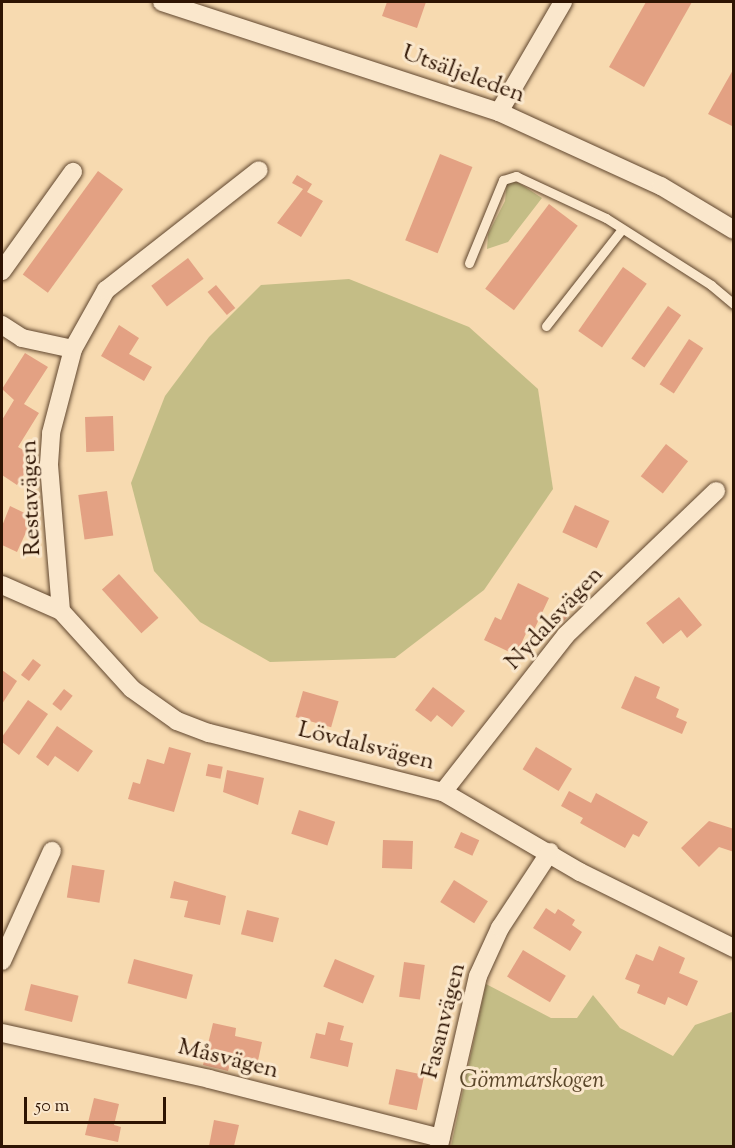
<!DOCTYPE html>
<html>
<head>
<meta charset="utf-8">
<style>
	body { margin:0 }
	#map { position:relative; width:735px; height:1148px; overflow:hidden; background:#f7dab0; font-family:"Sorts Mill Goudy",serif }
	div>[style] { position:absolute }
	.green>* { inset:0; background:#c4bd86 }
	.building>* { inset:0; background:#e3a183; transform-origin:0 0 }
	.roads { filter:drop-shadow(0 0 2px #60462e) drop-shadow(0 0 2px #60462e) }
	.service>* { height:9px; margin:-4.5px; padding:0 4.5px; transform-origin:4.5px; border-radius:4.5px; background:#fae7cc }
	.minor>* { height:18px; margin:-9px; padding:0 9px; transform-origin:9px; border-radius:9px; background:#fae7cc }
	span { translate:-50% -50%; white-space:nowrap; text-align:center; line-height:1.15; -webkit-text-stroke:6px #fae7cc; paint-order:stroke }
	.street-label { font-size:24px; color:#2e1403 }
	.park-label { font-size:24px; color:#5b472a; font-style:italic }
	.frame { position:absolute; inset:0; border:3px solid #2e1403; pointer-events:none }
	.scale { position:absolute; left:24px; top:1097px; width:142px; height:27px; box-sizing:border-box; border:3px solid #2e1403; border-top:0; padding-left:8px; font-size:18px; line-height:21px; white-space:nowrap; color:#2e1403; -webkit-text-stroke:4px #fae7cc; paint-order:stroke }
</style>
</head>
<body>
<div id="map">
	<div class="green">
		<i style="clip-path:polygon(507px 180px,519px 183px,542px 198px,508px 242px,487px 249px,488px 234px,505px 201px)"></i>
		<i style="clip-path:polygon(349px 279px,469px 327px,538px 389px,553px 489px,484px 590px,395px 658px,270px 662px,200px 622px,154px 571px,131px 483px,165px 396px,209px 337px,261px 285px)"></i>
		<i style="clip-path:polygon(486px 984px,551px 1018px,577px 1018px,593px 995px,620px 1028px,673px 1056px,695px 1025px,732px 1012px,733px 1146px,451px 1146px)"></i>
	</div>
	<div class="building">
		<i style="clip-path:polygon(387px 2px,426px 2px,417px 28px,382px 16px)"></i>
		<i style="clip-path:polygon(646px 2px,692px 2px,644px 87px,609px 67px)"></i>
		<i style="clip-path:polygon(734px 68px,734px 127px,708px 114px)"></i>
		<i style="left:440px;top:154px;width:35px;height:93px;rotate:22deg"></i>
		<i style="left:98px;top:171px;width:31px;height:128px;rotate:36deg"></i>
		<i style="clip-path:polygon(297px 175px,312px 184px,307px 192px,323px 201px,301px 237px,277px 223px,303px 189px,292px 183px)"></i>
		<i style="left:549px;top:204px;width:36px;height:106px;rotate:37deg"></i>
		<i style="left:188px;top:258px;width:26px;height:46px;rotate:53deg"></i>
		<i style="left:623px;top:267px;width:29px;height:78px;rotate:35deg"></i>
		<i style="left:216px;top:285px;width:30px;height:11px;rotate:50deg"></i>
		<i style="left:668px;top:306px;width:16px;height:64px;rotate:35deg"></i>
		<i style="clip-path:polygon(119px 325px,139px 338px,129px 354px,152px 367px,144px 381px,101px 356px)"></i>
		<i style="left:689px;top:339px;width:17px;height:54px;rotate:33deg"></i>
		<i style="clip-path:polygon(25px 353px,48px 367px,24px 404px,39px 413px,18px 447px,35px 457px,17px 485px,2px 475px,2px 420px,14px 400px,2px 389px)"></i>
		<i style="left:113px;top:416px;width:35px;height:28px;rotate:88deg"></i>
		<i style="left:666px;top:444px;width:28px;height:41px;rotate:38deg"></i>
		<i style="left:107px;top:491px;width:45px;height:29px;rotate:82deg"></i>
		<i style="left:575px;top:505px;width:38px;height:30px;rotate:25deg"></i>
		<i style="clip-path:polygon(10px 506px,33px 517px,17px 552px,2px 545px,2px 526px)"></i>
		<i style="left:119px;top:574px;width:59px;height:23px;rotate:48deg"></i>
		<i style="clip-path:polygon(518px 583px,549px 598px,533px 632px,528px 629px,516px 655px,484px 640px,495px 617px,501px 620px)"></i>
		<i style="clip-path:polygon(679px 597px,702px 625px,687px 638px,681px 630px,663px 644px,646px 623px)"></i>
		<i style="left:561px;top:606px;width:12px;height:16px;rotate:42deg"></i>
		<i style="left:33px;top:659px;width:10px;height:20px;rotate:37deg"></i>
		<i style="clip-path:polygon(2px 670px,17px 681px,2px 704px)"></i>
		<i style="clip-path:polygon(635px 676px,660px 687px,656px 698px,679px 709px,676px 717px,687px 722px,682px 734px,621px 708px)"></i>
		<i style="clip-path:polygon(433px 687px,465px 711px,452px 727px,437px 715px,431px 722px,415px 710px)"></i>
		<i style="left:64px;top:689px;width:11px;height:19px;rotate:38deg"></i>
		<i style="left:303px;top:691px;width:37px;height:27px;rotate:16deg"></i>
		<i style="clip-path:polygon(28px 700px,48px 714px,19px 755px,2px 742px,2px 737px)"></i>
		<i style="clip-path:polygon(57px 726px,93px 751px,78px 772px,55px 756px,48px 766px,36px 757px)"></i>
		<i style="clip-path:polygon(169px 747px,191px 753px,174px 812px,128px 799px,133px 782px,140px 784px,147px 759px,164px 764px)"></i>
		<i style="left:536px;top:747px;width:42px;height:26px;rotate:31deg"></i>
		<i style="left:208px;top:764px;width:15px;height:12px;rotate:11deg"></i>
		<i style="clip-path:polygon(227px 770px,264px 778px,258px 805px,223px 792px)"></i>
		<i style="clip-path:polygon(569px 791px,591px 803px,596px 793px,648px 822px,639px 837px,633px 834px,625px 848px,580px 823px,583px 818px,561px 806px)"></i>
		<i style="left:299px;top:810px;width:38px;height:25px;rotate:18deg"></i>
		<i style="clip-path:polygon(709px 821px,734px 829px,734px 852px,719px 847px,699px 867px,681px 848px)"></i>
		<i style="left:461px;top:832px;width:20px;height:17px;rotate:24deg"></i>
		<i style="left:383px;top:840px;width:30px;height:28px;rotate:2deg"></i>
		<i style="left:72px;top:865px;width:33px;height:33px;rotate:9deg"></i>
		<i style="left:454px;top:880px;width:40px;height:26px;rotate:32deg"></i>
		<i style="clip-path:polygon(174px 881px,226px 896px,220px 925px,184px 917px,188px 901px,170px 898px)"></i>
		<i style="clip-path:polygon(546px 908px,555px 914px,558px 909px,575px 920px,572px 925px,582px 932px,570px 951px,533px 928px)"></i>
		<i style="left:247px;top:910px;width:33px;height:25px;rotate:14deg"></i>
		<i style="clip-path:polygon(659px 946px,685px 958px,679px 973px,698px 981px,687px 1006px,668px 997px,665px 1005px,637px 993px,640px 985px,625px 979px,636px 954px,653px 961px)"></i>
		<i style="left:523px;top:950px;width:50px;height:31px;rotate:31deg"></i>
		<i style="left:134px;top:959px;width:61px;height:25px;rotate:15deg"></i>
		<i style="left:335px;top:959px;width:43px;height:30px;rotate:23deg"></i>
		<i style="left:404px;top:962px;width:21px;height:35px;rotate:8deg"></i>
		<i style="left:31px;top:984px;width:49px;height:27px;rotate:14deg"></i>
		<i style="clip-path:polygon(328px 1022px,344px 1026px,340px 1040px,353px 1043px,348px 1067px,310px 1058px,316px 1033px,325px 1035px)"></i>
		<i style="clip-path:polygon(213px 1023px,236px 1028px,235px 1036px,262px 1042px,256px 1070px,230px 1064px,228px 1071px,203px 1065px)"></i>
		<i style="left:396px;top:1069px;width:29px;height:36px;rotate:12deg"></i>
		<i style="clip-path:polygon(94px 1098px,119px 1104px,114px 1125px,121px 1127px,118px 1142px,85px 1135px)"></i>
		<i style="clip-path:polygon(214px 1120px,239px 1125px,234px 1146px,209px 1146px)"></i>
	</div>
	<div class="roads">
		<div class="service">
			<i style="left:469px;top:263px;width:90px;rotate:-67.7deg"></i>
			<i style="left:503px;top:180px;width:14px;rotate:-17deg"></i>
			<i style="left:516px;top:176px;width:99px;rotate:25deg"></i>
			<i style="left:606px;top:218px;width:125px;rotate:32.5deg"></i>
			<i style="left:711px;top:285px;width:30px;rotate:40deg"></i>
			<i style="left:546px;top:326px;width:123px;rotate:-51.9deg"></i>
		</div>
		<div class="minor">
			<i style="left:162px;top:2px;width:354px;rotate:18.1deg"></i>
			<i style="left:499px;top:112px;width:178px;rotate:24.6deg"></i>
			<i style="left:661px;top:186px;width:85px;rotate:31.1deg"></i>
			<i style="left:499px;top:112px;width:127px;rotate:-59.8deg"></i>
			<i style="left:2px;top:271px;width:122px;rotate:-54.4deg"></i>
			<i style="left:2px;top:325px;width:24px;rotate:33deg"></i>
			<i style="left:22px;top:338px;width:52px;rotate:12.2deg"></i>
			<i style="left:2px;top:585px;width:64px;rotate:23.8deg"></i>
			<i style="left:61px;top:611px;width:105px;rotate:47.7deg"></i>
			<i style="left:132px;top:689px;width:55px;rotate:35.4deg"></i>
			<i style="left:177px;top:721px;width:34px;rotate:21deg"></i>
			<i style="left:209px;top:733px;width:241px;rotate:14.2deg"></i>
			<i style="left:443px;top:792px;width:159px;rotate:30.3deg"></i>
			<i style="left:580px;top:872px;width:172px;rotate:26.3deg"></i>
			<i style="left:61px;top:611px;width:147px;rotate:-94.7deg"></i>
			<i style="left:49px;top:464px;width:31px;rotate:-86deg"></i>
			<i style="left:51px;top:433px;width:87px;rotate:-75.3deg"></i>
			<i style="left:73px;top:349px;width:68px;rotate:-60.8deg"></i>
			<i style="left:106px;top:290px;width:194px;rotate:-38.1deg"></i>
			<i style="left:443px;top:792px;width:199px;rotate:-51.9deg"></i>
			<i style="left:566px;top:635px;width:208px;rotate:-43.8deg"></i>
			<i style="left:2px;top:961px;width:121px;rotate:-65.6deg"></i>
			<i style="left:2px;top:1033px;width:212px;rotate:12.5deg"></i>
			<i style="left:209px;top:1079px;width:239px;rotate:14.3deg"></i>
			<i style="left:439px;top:1146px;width:174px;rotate:-77.1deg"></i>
			<i style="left:478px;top:976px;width:53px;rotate:-65.4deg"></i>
			<i style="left:500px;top:928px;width:91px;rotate:-56.7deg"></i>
		</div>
	</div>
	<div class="street-label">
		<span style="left:463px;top:75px;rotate:20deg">Utsäljeleden</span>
		<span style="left:32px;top:498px;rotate:-92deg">Restavägen</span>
		<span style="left:555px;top:619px;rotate:-47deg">Nydalsvägen</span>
		<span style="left:366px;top:747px;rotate:14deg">Lövdalsvägen</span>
		<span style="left:445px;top:1021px;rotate:-76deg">Fasanvägen</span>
		<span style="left:228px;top:1060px;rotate:14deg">Måsvägen</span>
	</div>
	<div class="park-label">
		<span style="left:532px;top:1082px">Gömmarskogen</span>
	</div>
	<div class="frame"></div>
	<div class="scale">50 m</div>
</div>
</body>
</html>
